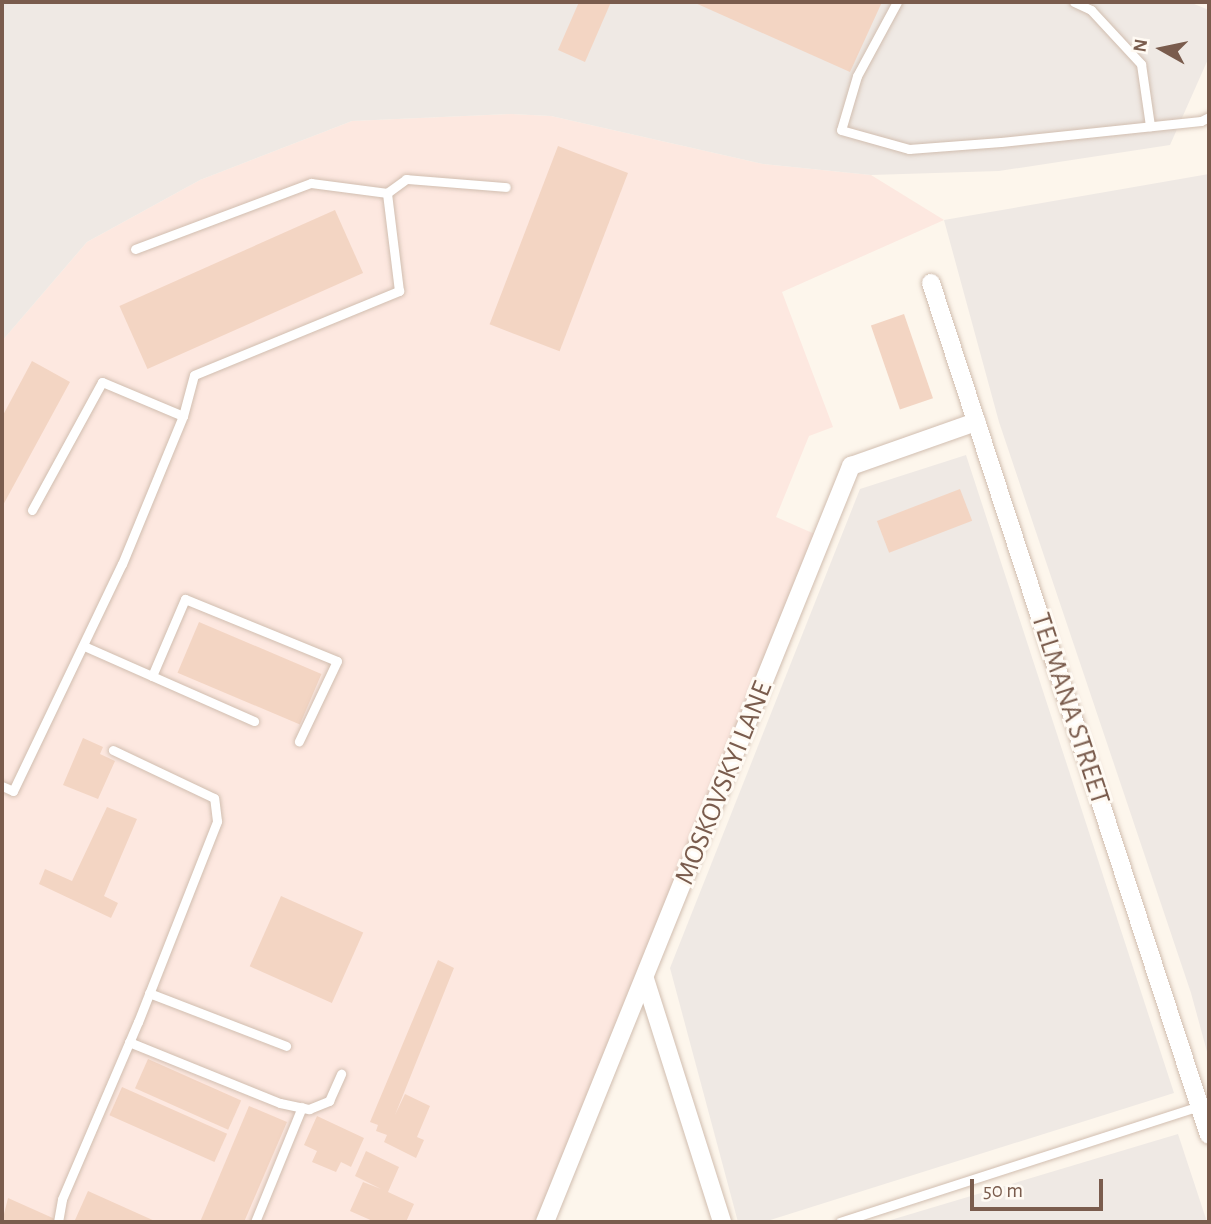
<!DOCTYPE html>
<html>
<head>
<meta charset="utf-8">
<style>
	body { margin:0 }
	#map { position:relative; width:1211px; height:1224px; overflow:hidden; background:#fdf6ec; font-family:"Alegreya Sans",sans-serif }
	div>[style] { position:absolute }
	.commercial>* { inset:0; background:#fde8e0 }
	.industrial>* { inset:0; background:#efe9e4 }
	.building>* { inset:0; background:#f3d5c3; transform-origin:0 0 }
	.roads { filter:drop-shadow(0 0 2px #d1beb0) drop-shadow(0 0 2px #d1beb0) }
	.lane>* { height:9px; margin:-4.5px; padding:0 4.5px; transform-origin:4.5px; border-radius:4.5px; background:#fff }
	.street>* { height:18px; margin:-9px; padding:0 9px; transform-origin:9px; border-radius:9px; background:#fff }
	span { translate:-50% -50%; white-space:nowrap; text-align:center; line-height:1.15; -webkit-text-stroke:6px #fffaf3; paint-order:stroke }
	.street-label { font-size:28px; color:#7a5c4d }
	.frame { position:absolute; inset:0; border:4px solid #7a5c4d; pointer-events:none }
	.north { position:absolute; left:1127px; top:14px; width:70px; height:70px; -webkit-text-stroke:5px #fffaf3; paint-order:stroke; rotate:279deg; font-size:19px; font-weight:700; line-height:28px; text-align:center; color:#7a5c4d }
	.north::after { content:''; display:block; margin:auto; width:24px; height:32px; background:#7a5c4d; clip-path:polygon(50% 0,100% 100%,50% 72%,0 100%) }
	.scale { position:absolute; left:970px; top:1179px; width:133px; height:32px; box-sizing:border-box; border:4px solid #7a5c4d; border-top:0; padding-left:9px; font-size:21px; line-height:24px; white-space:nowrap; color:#7a5c4d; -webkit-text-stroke:5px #fffaf3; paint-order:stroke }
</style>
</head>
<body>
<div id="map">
	<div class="commercial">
		<i style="clip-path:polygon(511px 114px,551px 116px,763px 164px,871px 175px,944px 220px,782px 292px,833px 427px,809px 436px,776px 517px,817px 535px,535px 1222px,2px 1222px,2px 341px,87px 242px,200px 180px,352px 121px)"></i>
	</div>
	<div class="industrial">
		<i style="clip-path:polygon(4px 2px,1189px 2px,1209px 10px,1209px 57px,1170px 145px,999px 171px,871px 175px,763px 164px,551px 116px,511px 114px,352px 121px,200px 180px,87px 242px,2px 341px,2px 8px)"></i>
		<i style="clip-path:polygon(1209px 174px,1209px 1059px,1191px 993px,999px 422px,944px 220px)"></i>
		<i style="clip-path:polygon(966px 455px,1174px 1093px,764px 1222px,738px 1222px,670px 968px,860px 489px)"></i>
		<i style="clip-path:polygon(1178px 1134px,1207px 1222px,884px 1222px)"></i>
	</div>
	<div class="building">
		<i style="clip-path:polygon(579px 2px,611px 2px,585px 62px,558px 50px)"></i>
		<i style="clip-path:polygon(693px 2px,882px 2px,850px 72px)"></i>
		<i style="left:558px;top:146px;width:75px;height:191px;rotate:21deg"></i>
		<i style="left:335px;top:210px;width:69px;height:236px;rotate:66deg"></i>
		<i style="left:904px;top:314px;width:89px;height:35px;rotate:71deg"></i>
		<i style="clip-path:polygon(32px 361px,70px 382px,2px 507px,2px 417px)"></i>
		<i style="left:960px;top:489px;width:34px;height:89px;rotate:69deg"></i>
		<i style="left:199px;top:622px;width:133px;height:55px;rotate:23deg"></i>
		<i style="clip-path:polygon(83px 738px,103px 747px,100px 754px,115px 761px,98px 799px,63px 785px)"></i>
		<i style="clip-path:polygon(107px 807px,137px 819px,104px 896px,118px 903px,111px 918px,39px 884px,45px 869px,72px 881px)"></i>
		<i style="left:281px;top:896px;width:90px;height:77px;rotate:24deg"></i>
		<i style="clip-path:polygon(438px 960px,454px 968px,395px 1115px,405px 1094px,430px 1106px,417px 1137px,424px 1140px,416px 1158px,384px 1142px,387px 1135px,376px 1131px,378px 1125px,370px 1122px)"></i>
		<i style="left:148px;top:1059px;width:102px;height:32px;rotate:24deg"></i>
		<i style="left:122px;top:1087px;width:115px;height:31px;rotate:24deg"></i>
		<i style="clip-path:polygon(249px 1106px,287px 1122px,244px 1222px,200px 1222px)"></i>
		<i style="clip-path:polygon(317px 1116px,364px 1138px,351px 1167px,341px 1162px,336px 1172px,312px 1162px,317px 1151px,304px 1145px)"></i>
		<i style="clip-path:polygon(366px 1151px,399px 1167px,388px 1192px,414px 1204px,406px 1222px,375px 1222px,350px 1211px,363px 1182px,381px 1189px,355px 1176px)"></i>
		<i style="clip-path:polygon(88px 1191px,157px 1222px,80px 1222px,75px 1220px)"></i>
		<i style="clip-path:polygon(8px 1198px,55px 1219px,54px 1222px,2px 1222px)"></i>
	</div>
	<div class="roads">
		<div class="lane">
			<i style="left:897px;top:2px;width:84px;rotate:118.4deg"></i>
			<i style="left:857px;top:76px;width:56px;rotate:106.5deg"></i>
			<i style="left:841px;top:130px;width:71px;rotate:15.6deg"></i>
			<i style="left:909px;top:149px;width:92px;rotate:-4.4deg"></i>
			<i style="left:1001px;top:142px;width:201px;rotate:-6deg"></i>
			<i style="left:1201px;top:121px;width:9px;rotate:-27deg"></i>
			<i style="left:1074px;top:2px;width:19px;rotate:25deg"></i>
			<i style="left:1091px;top:10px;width:74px;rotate:47.2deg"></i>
			<i style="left:1141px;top:64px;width:63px;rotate:81.7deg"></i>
			<i style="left:135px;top:249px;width:188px;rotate:-20.6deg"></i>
			<i style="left:311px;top:183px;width:77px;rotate:7.5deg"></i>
			<i style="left:183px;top:416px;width:42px;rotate:-75deg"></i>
			<i style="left:194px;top:375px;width:222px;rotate:-22.3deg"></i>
			<i style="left:399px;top:291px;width:99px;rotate:-97deg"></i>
			<i style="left:387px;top:193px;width:24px;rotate:-36deg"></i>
			<i style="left:406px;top:179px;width:100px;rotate:4.6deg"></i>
			<i style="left:84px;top:646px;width:186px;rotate:23.8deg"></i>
			<i style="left:152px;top:676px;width:84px;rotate:-66.8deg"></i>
			<i style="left:185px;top:599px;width:164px;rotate:22.2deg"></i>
			<i style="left:337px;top:661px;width:89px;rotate:115.4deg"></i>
			<i style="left:2px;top:786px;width:12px;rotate:24deg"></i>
			<i style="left:13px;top:791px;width:252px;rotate:-64.4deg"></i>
			<i style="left:122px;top:564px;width:160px;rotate:-67.6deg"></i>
			<i style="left:183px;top:416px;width:88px;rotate:-157.2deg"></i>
			<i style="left:102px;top:382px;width:146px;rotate:118.7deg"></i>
			<i style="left:149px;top:993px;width:147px;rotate:21.1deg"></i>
			<i style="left:129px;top:1042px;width:163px;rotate:22deg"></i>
			<i style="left:280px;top:1103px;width:30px;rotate:12deg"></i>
			<i style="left:309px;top:1109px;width:22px;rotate:-22deg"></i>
			<i style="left:329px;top:1101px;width:30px;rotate:-66deg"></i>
			<i style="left:58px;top:1222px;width:23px;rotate:-80deg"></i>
			<i style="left:62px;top:1199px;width:193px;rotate:-66.8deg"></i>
			<i style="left:138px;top:1022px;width:216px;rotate:-68.5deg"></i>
			<i style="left:217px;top:821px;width:23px;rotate:-97deg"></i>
			<i style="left:214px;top:798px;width:112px;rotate:-154.6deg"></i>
			<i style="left:255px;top:1222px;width:124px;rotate:-67.8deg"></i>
			<i style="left:840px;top:1222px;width:378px;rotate:-17.9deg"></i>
		</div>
		<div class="street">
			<i style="left:931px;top:283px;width:896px;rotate:71.93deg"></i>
			<i style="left:645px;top:979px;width:255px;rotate:72.4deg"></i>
			<i style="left:545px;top:1222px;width:816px;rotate:-67.96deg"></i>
			<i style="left:851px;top:466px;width:133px;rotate:-19.4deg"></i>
		</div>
	</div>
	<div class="street-label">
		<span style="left:1070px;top:709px;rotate:72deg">TELMANA STREET</span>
		<span style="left:724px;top:783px;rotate:-68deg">MOSKOVSKYI LANE</span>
	</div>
	<div class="frame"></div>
	<div class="north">N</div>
	<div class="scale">50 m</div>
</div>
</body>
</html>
